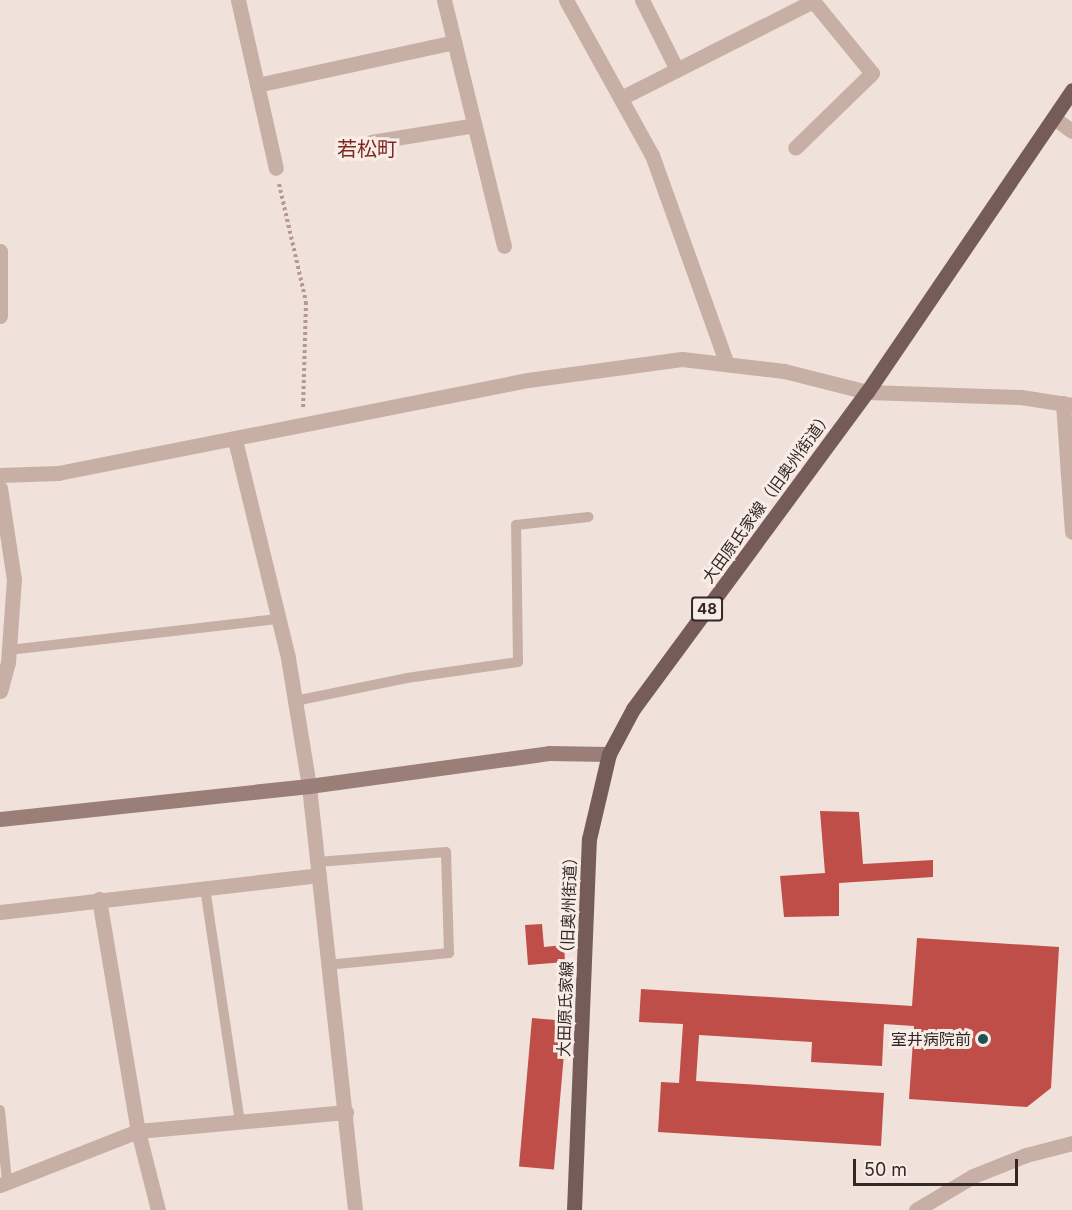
<!DOCTYPE html>
<html>
<head>
<meta charset="utf-8">
<style>
	body { margin:0 }
	#map { position:relative; width:1072px; height:1210px; overflow:hidden; background:#f0e1da; font-family:Inter,"Noto Sans JP",sans-serif }
	div>[style] { position:absolute }
	.building>* { inset:0; background:#bf4e48; transform-origin:0 0 }
	.path>* { height:4px; margin-top:-2px; transform-origin:0; background:repeating-linear-gradient(90deg,#b39991 0 3px,transparent 0 6px) }
	.lane>* { height:10px; margin:-5px; padding:0 5px; transform-origin:5px; border-radius:5px; background:#c7afa6 }
	.street>* { height:15px; margin:-7.5px; padding:0 7.5px; transform-origin:7.5px; border-radius:7.5px; background:#c7afa6 }
	.secondary>* { height:15px; margin:-7.5px; padding:0 7.5px; transform-origin:7.5px; border-radius:7.5px; background:#9a7e78 }
	.primary>* { height:15px; margin:-7.5px; padding:0 7.5px; transform-origin:7.5px; border-radius:7.5px; background:#755c59 }
	.dots>* { width:16px; height:16px; translate:-50% -50%; box-sizing:border-box; border:3px solid #f8ece6; border-radius:50% }
	span { translate:-50% -50%; white-space:nowrap; text-align:center; line-height:1.15; -webkit-text-stroke:6px #f8ece6; paint-order:stroke }
	.shield-label span { padding:2px 4px; background:#f8ece6; border:2px solid; border-radius:4px; -webkit-text-stroke-width:0 }
	.shield-label { font-size:15px; color:#342827; font-weight:700 }
	.street-label { font-size:16px; color:#342827 }
	.poi-label { font-size:16px; color:#342827 }
	.right { translate:-100% -50%; text-align:right }
	.quarter-label { font-size:20px; color:#7e2824 }
	.scale { position:absolute; left:853px; top:1159px; width:165px; height:27px; box-sizing:border-box; border:3px solid #342827; border-top:0; padding-left:8px; font-size:18px; line-height:21px; white-space:nowrap; color:#342827; -webkit-text-stroke:4px #f8ece6; paint-order:stroke }
</style>
</head>
<body>
<div id="map">
	<div class="building">
		<i style="clip-path:polygon(820px 811px,859px 812px,863px 864px,933px 860px,933px 877px,839px 883px,839px 916px,784px 917px,780px 876px,825px 873px)"></i>
		<i style="clip-path:polygon(542px 924px,544px 947px,564px 945px,565px 962px,528px 965px,525px 925px)"></i>
		<i style="clip-path:polygon(917px 938px,1059px 947px,1051px 1088px,1027px 1107px,909px 1099px,914px 1026px,884px 1024px,882px 1066px,811px 1062px,812px 1042px,699px 1035px,696px 1081px,884px 1093px,881px 1146px,658px 1132px,661px 1082px,679px 1083px,683px 1024px,639px 1022px,641px 989px,912px 1006px)"></i>
		<i style="left:532px;top:1018px;width:35px;height:149px;rotate:5deg"></i>
	</div>
	<div class="path">
		<i style="left:279px;top:184px;width:121px;rotate:77.1deg"></i>
		<i style="left:306px;top:302px;width:105px;rotate:91.6deg"></i>
	</div>
	<div class="lane">
		<i style="left:9px;top:650px;width:271px;rotate:-6.6deg"></i>
		<i style="left:295px;top:701px;width:114px;rotate:-11.6deg"></i>
		<i style="left:407px;top:678px;width:112px;rotate:-8.2deg"></i>
		<i style="left:518px;top:662px;width:137px;rotate:-90.8deg"></i>
		<i style="left:516px;top:525px;width:73px;rotate:-6.3deg"></i>
		<i style="left:317px;top:862px;width:129px;rotate:-4.4deg"></i>
		<i style="left:446px;top:852px;width:101px;rotate:88.3deg"></i>
		<i style="left:449px;top:953px;width:123px;rotate:174.4deg"></i>
		<i style="left:205px;top:888px;width:236px;rotate:81.5deg"></i>
		<i style="left:0;top:1110px;width:72px;rotate:84.4deg"></i>
	</div>
	<div class="street">
		<i style="left:238px;top:0;width:172px;rotate:77.3deg"></i>
		<i style="left:444px;top:0;width:253px;rotate:76.3deg"></i>
		<i style="left:566px;top:0;width:177px;rotate:61deg"></i>
		<i style="left:652px;top:155px;width:222px;rotate:70.3deg"></i>
		<i style="left:642px;top:0;width:78px;rotate:63.4deg"></i>
		<i style="left:257px;top:85px;width:202px;rotate:-12.3deg"></i>
		<i style="left:621px;top:98px;width:215px;rotate:-26.8deg"></i>
		<i style="left:813px;top:1px;width:93px;rotate:50.7deg"></i>
		<i style="left:872px;top:73px;width:107px;rotate:135.8deg"></i>
		<i style="left:1054px;top:118px;width:22px;rotate:36deg"></i>
		<i style="left:371px;top:142px;width:105px;rotate:-9.3deg"></i>
		<i style="left:0;top:251px;width:65px;rotate:90deg"></i>
		<i style="left:1063px;top:403px;width:129px;rotate:86deg"></i>
		<i style="left:235px;top:440px;width:224px;rotate:76.3deg"></i>
		<i style="left:288px;top:658px;width:130px;rotate:80.7deg"></i>
		<i style="left:309px;top:786px;width:426px;rotate:83.8deg"></i>
		<i style="left:0;top:475px;width:58px;rotate:-2deg"></i>
		<i style="left:58px;top:473px;width:479px;rotate:-11.2deg"></i>
		<i style="left:528px;top:380px;width:155px;rotate:-7.8deg"></i>
		<i style="left:682px;top:359px;width:103px;rotate:6.7deg"></i>
		<i style="left:784px;top:371px;width:86px;rotate:14.2deg"></i>
		<i style="left:867px;top:392px;width:154px;rotate:1.9deg"></i>
		<i style="left:1021px;top:397px;width:52px;rotate:8.9deg"></i>
		<i style="left:0;top:488px;width:92px;rotate:81.3deg"></i>
		<i style="left:14px;top:579px;width:83px;rotate:94.1deg"></i>
		<i style="left:8px;top:662px;width:30px;rotate:105deg"></i>
		<i style="left:99px;top:899px;width:235px;rotate:80.5deg"></i>
		<i style="left:138px;top:1131px;width:81px;rotate:75.8deg"></i>
		<i style="left:0;top:912px;width:321px;rotate:-6.6deg"></i>
		<i style="left:0;top:1185px;width:148px;rotate:-21.4deg"></i>
		<i style="left:138px;top:1131px;width:209px;rotate:-5.2deg"></i>
		<i style="left:916px;top:1210px;width:66px;rotate:-30.8deg"></i>
		<i style="left:973px;top:1176px;width:57px;rotate:-21.6deg"></i>
		<i style="left:1026px;top:1155px;width:48px;rotate:-14.6deg"></i>
	</div>
	<div class="secondary">
		<i style="left:0;top:819px;width:311px;rotate:-6.1deg"></i>
		<i style="left:309px;top:786px;width:242px;rotate:-7.8deg"></i>
		<i style="left:549px;top:753px;width:60px;rotate:1deg"></i>
	</div>
	<div class="primary">
		<i style="left:574px;top:1210px;width:371px;rotate:-87.7deg"></i>
		<i style="left:589px;top:839px;width:87px;rotate:-76.8deg"></i>
		<i style="left:609px;top:754px;width:51px;rotate:-61.9deg"></i>
		<i style="left:633px;top:709px;width:394px;rotate:-53.6deg"></i>
		<i style="left:867px;top:392px;width:365px;rotate:-55.8deg"></i>
	</div>
	<div class="dots">
		<i style="left:983px;top:1039px;background:#1f534c"></i>
	</div>
	<div class="shield-label">
		<span style="left:707px;top:609px">48</span>
	</div>
	<div class="street-label">
		<span style="left:767px;top:497px;rotate:-54deg">大田原氏家線（旧奥州街道）</span>
		<span style="left:567px;top:953px;rotate:-88deg">大田原氏家線（旧奥州街道）</span>
	</div>
	<div class="poi-label">
		<span class="right" style="left:971px;top:1039px">室井病院前</span>
	</div>
	<div class="quarter-label">
		<span style="left:367px;top:149px">若松町</span>
	</div>
	<div class="scale">50 m</div>
</div>
</body>
</html>
